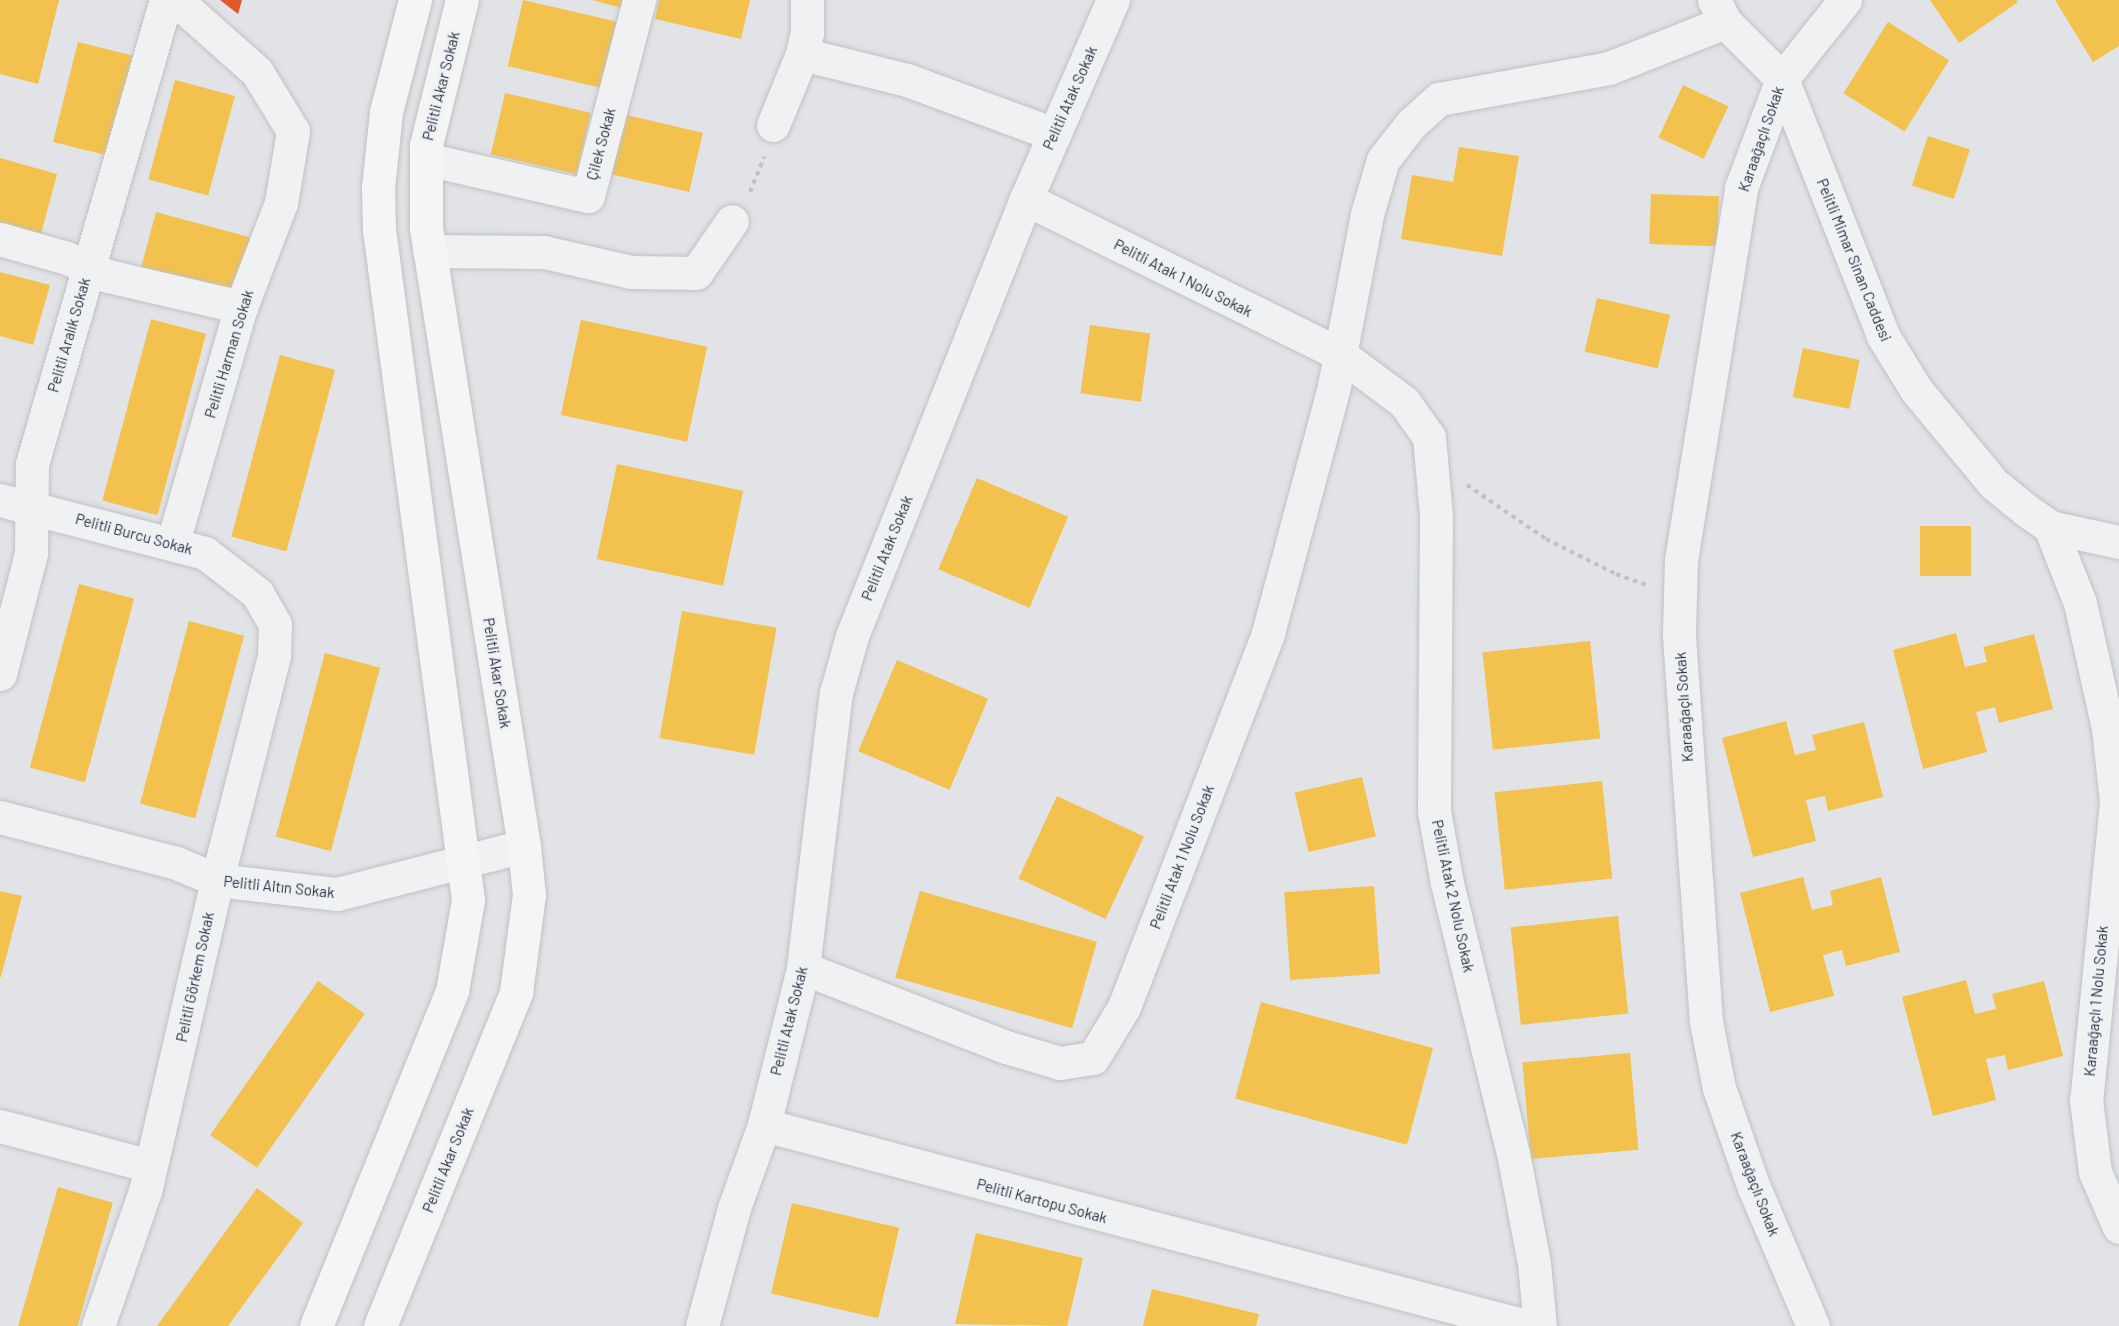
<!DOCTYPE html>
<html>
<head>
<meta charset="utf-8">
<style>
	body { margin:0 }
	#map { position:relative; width:2119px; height:1326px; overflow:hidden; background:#e1e3e6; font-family:Barlow,sans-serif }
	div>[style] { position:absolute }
	.homes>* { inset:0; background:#f2c14e; transform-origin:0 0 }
	.shops>* { inset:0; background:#e4572e }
	.path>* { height:4px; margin-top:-2px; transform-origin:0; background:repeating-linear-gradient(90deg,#bfc1c6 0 4.5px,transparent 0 9px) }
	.roads { filter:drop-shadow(0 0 2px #bfc1c4) drop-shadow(0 0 2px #bfc1c4) }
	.minor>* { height:33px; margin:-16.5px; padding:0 16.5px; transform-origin:16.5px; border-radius:16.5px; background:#f0f1f2 }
	.major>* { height:33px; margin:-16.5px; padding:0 16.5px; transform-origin:16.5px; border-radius:16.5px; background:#f5f5f6 }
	span { translate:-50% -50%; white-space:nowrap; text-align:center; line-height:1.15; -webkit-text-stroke:6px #eef1f5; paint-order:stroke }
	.street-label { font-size:15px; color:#29303e }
</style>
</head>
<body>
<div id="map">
	<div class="homes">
		<i style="clip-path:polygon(0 0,59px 0,38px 84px,0 74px)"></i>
		<i style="left:523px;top:0;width:100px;height:68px;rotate:13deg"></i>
		<i style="clip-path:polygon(592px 0,627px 0,625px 9px)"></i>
		<i style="clip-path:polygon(659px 0,750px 0,741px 39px,655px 19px)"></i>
		<i style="clip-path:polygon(1930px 0,2016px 0,2018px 2px,1959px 43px)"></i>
		<i style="clip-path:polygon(2055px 0,2119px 0,2119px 46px,2093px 62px)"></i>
		<i style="left:1888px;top:22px;width:72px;height:84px;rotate:32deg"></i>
		<i style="left:78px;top:42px;width:62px;height:103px;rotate:14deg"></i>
		<i style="left:175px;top:80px;width:62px;height:103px;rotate:15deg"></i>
		<i style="left:1683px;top:85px;width:50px;height:58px;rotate:25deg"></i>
		<i style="left:505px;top:93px;width:88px;height:63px;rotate:13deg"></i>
		<i style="left:622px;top:114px;width:83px;height:61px;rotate:13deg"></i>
		<i style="left:1928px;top:136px;width:44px;height:52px;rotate:18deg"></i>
		<i style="clip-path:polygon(1459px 147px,1519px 156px,1502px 256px,1401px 239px,1412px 175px,1453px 182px)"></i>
		<i style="clip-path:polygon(0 158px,57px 174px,41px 234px,0 223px)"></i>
		<i style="left:1651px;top:194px;width:68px;height:50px;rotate:2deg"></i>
		<i style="left:156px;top:212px;width:103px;height:63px;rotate:15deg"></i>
		<i style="clip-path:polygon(0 272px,50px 285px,33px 345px,0 336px)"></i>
		<i style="left:1597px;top:298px;width:75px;height:55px;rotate:13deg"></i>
		<i style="left:151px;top:319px;width:57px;height:188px;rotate:15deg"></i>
		<i style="left:581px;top:320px;width:129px;height:97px;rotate:12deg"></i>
		<i style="left:1090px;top:325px;width:61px;height:69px;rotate:8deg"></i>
		<i style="left:1803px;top:348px;width:58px;height:50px;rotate:12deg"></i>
		<i style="left:280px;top:355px;width:57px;height:188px;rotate:15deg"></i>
		<i style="left:617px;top:464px;width:129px;height:97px;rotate:12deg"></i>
		<i style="left:977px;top:478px;width:99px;height:99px;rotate:23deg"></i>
		<i style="left:1971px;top:526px;width:50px;height:51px;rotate:90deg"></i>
		<i style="left:79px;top:584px;width:57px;height:190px;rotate:15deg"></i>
		<i style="left:682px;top:611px;width:96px;height:129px;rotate:10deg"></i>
		<i style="left:189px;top:621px;width:57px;height:189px;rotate:15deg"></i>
		<i style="clip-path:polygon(1956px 633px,1965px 667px,1987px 662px,1983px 647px,2034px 634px,2053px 709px,1999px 723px,1995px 707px,1976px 712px,1987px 752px,1923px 769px,1893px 650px)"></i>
		<i style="left:1590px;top:641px;width:98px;height:108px;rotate:84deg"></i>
		<i style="left:325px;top:653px;width:57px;height:190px;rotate:15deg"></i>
		<i style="left:897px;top:660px;width:99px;height:99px;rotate:23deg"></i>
		<i style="clip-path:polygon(1786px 721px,1795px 755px,1816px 750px,1812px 735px,1864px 722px,1883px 797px,1828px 811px,1825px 796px,1806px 800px,1816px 841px,1753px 857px,1722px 738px)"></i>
		<i style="left:1362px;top:777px;width:61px;height:69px;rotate:77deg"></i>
		<i style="left:1602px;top:781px;width:98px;height:108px;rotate:84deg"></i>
		<i style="left:1057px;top:796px;width:96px;height:91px;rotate:25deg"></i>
		<i style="clip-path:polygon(1803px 877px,1812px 910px,1833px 905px,1830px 891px,1881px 877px,1900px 952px,1846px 966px,1842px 950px,1823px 955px,1834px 996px,1770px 1012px,1740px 893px)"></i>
		<i style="left:1374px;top:886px;width:88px;height:90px;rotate:86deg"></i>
		<i style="clip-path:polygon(0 891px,22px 896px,1px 977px,0 977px)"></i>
		<i style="left:920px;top:891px;width:184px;height:90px;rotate:16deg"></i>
		<i style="left:1618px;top:916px;width:98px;height:108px;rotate:84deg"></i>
		<i style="clip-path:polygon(1966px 980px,1975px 1014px,1996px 1009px,1992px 994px,2044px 981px,2063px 1056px,2008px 1070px,2005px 1055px,1986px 1059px,1996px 1100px,1933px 1116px,1902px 997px)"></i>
		<i style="left:318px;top:981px;width:57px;height:188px;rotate:35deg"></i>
		<i style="left:1261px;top:1002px;width:178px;height:100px;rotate:15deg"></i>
		<i style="left:1630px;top:1053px;width:97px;height:108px;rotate:85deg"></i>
		<i style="left:58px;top:1187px;width:57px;height:145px;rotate:16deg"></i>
		<i style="clip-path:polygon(257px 1188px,303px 1223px,228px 1326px,157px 1326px)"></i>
		<i style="left:792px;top:1203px;width:110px;height:93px;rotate:13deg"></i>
		<i style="clip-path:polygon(976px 1233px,1083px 1258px,1067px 1326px,955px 1324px)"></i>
		<i style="clip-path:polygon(1152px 1289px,1259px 1314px,1256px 1326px,1143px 1326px)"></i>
	</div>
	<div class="shops">
		<i style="clip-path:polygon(220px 0,242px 0,238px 14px)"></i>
	</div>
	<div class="path">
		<i style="left:750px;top:192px;width:38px;rotate:-68deg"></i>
		<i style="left:1467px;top:485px;width:96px;rotate:34.4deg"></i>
		<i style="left:1546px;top:539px;width:78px;rotate:26.6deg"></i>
		<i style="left:1616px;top:574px;width:32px;rotate:20deg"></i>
	</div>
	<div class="roads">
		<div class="minor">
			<i style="left:1714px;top:0;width:25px;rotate:63deg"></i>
			<i style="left:1725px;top:22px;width:81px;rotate:45deg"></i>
			<i style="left:1782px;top:79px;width:276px;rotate:68.5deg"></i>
			<i style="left:1883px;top:336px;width:65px;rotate:58.3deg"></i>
			<i style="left:1917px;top:391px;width:121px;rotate:50.4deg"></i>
			<i style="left:1994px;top:484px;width:41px;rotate:39.1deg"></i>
			<i style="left:2026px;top:510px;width:29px;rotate:35deg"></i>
			<i style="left:2050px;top:527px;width:71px;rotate:12.3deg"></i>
			<i style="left:802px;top:54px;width:108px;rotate:13.9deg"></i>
			<i style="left:907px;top:80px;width:157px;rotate:20.2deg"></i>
			<i style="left:773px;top:125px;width:77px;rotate:-67.8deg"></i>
			<i style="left:802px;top:54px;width:22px;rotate:-77deg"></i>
			<i style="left:807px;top:33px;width:33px;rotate:-90deg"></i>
			<i style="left:426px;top:159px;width:166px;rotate:12.9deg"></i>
			<i style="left:588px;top:196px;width:203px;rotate:-75.4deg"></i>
			<i style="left:1026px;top:199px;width:352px;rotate:26.3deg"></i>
			<i style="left:1341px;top:355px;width:79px;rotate:36.7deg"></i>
			<i style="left:1404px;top:402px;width:43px;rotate:54.5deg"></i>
			<i style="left:1429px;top:437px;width:79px;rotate:84.9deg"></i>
			<i style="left:1436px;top:516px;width:295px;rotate:90.4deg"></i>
			<i style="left:1434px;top:811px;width:73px;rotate:79.8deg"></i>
			<i style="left:1447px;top:883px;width:278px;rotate:76.3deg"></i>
			<i style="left:1513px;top:1153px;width:112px;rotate:79.2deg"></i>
			<i style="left:1534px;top:1263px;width:63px;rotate:84.6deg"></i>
			<i style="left:0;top:239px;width:70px;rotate:15.8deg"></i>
			<i style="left:67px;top:258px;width:45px;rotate:23.7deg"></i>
			<i style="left:108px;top:276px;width:137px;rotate:13.1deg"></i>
			<i style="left:429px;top:251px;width:115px;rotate:0.5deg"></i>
			<i style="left:544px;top:252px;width:89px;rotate:12.9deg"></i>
			<i style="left:631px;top:272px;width:65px;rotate:0.9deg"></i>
			<i style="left:696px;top:273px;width:63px;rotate:-55.3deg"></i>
			<i style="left:0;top:500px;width:212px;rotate:14.5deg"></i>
			<i style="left:205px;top:553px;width:66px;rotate:37.6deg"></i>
			<i style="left:257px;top:593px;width:36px;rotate:60deg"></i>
			<i style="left:275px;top:624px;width:32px;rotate:92deg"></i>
			<i style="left:274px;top:656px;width:231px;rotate:104.3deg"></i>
			<i style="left:217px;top:880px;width:319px;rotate:103deg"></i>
			<i style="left:145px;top:1191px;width:143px;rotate:109.2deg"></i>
			<i style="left:2050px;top:527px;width:82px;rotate:68.5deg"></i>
			<i style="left:2080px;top:603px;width:128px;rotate:77.4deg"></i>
			<i style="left:2108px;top:728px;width:74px;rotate:83.8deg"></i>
			<i style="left:2116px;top:802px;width:300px;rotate:95.7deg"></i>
			<i style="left:2086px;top:1100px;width:73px;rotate:82.9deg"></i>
			<i style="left:2095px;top:1172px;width:60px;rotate:66.4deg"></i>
			<i style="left:173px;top:542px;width:245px;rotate:-73.9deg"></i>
			<i style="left:241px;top:307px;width:111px;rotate:-69deg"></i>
			<i style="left:281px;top:203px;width:73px;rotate:-80.5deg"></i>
			<i style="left:293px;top:131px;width:69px;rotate:-121.4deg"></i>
			<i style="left:257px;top:72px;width:108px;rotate:-138.4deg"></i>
			<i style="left:0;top:674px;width:125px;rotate:-75.6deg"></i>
			<i style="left:31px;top:553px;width:89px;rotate:-89.4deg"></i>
			<i style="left:32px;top:464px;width:483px;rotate:-73.9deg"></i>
			<i style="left:0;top:817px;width:182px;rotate:14.6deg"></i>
			<i style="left:176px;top:863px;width:44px;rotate:22.5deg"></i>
			<i style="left:217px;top:880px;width:121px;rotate:6.7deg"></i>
			<i style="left:337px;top:894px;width:193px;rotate:-14.4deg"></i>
			<i style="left:803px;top:968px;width:218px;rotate:21.3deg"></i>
			<i style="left:1006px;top:1047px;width:56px;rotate:16.5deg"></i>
			<i style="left:1060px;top:1063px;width:33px;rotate:-9deg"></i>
			<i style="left:1093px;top:1058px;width:60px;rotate:-58.7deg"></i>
			<i style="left:1124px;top:1007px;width:401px;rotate:-68.9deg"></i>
			<i style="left:1268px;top:633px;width:256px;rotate:-75deg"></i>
			<i style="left:1334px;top:386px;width:175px;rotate:-79.1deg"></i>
			<i style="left:1367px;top:214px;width:56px;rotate:-73.5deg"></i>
			<i style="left:1383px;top:160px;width:46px;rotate:-52.1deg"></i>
			<i style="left:1411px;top:124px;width:38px;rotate:-42deg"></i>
			<i style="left:1439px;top:99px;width:173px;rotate:-10.3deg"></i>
			<i style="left:1609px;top:68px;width:125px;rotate:-21.6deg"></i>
			<i style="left:764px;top:1125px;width:162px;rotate:-76deg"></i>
			<i style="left:803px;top:968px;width:277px;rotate:-83.2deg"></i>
			<i style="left:836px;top:693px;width:59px;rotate:-74.3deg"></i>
			<i style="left:852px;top:636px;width:470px;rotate:-68.3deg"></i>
			<i style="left:1026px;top:199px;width:217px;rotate:-66.4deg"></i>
			<i style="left:0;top:1126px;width:155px;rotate:14.9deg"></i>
			<i style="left:702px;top:1326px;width:122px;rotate:-74.8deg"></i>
			<i style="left:734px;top:1208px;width:88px;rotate:-70.1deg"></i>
			<i style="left:764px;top:1125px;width:788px;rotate:14.78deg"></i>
			<i style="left:1813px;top:1326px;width:150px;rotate:-113.1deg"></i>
			<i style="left:1754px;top:1188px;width:106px;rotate:-109.3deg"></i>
			<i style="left:1719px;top:1088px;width:67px;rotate:-101.1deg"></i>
			<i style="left:1706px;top:1022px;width:391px;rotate:-94deg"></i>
			<i style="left:1679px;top:632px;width:72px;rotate:-88.4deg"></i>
			<i style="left:1681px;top:560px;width:377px;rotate:-80.8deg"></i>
			<i style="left:1741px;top:188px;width:116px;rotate:-69.4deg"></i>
			<i style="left:1782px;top:79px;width:101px;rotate:-51.4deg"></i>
		</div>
		<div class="major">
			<i style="left:316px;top:1326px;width:362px;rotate:-67.9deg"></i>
			<i style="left:452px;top:991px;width:92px;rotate:-80deg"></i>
			<i style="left:468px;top:900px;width:677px;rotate:-97.56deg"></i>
			<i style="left:379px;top:229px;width:41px;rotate:-91.4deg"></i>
			<i style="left:378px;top:188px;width:76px;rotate:-84deg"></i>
			<i style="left:386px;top:112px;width:116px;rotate:-75.5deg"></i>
			<i style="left:380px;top:1326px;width:361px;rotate:-67.8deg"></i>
			<i style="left:516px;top:992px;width:98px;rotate:-82.4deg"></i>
			<i style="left:529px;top:895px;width:49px;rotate:-95.8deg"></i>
			<i style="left:524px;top:846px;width:626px;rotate:-99.01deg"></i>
			<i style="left:426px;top:228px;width:83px;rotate:-90deg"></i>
			<i style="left:426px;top:145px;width:149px;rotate:-76.1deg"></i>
		</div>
	</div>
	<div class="street-label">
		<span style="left:441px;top:86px;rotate:-76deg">Pelitli Akar Sokak</span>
		<span style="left:1070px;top:98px;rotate:-66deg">Pelitli Atak Sokak</span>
		<span style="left:1761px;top:139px;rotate:-71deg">Karaağaçlı Sokak</span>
		<span style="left:601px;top:144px;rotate:-75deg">Çilek Sokak</span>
		<span style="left:1854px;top:260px;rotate:68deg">Pelitli Mimar Sinan Caddesi</span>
		<span style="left:1183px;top:278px;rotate:27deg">Pelitli Atak 1 Nolu Sokak</span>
		<span style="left:69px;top:335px;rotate:-74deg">Pelitli Aralık Sokak</span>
		<span style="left:229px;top:354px;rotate:-73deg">Pelitli Harman Sokak</span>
		<span style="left:134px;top:534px;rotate:15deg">Pelitli Burcu Sokak</span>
		<span style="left:887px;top:548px;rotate:-68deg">Pelitli Atak Sokak</span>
		<span style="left:497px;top:673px;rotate:81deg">Pelitli Akar Sokak</span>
		<span style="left:1684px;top:707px;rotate:-94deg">Karaağaçlı Sokak</span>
		<span style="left:1182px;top:857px;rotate:-69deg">Pelitli Atak 1 Nolu Sokak</span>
		<span style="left:279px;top:887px;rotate:6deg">Pelitli Altın Sokak</span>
		<span style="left:1453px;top:896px;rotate:78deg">Pelitli Atak 2 Nolu Sokak</span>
		<span style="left:195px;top:977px;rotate:-78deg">Pelitli Görkem Sokak</span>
		<span style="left:2096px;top:1001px;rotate:-85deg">Karaağaçlı 1 Nolu Sokak</span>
		<span style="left:789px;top:1021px;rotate:-76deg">Pelitli Atak Sokak</span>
		<span style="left:448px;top:1160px;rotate:-68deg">Pelitli Akar Sokak</span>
		<span style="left:1755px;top:1184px;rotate:69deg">Karaağaçlı Sokak</span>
		<span style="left:1042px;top:1201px;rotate:15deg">Pelitli Kartopu Sokak</span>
	</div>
</div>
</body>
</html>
